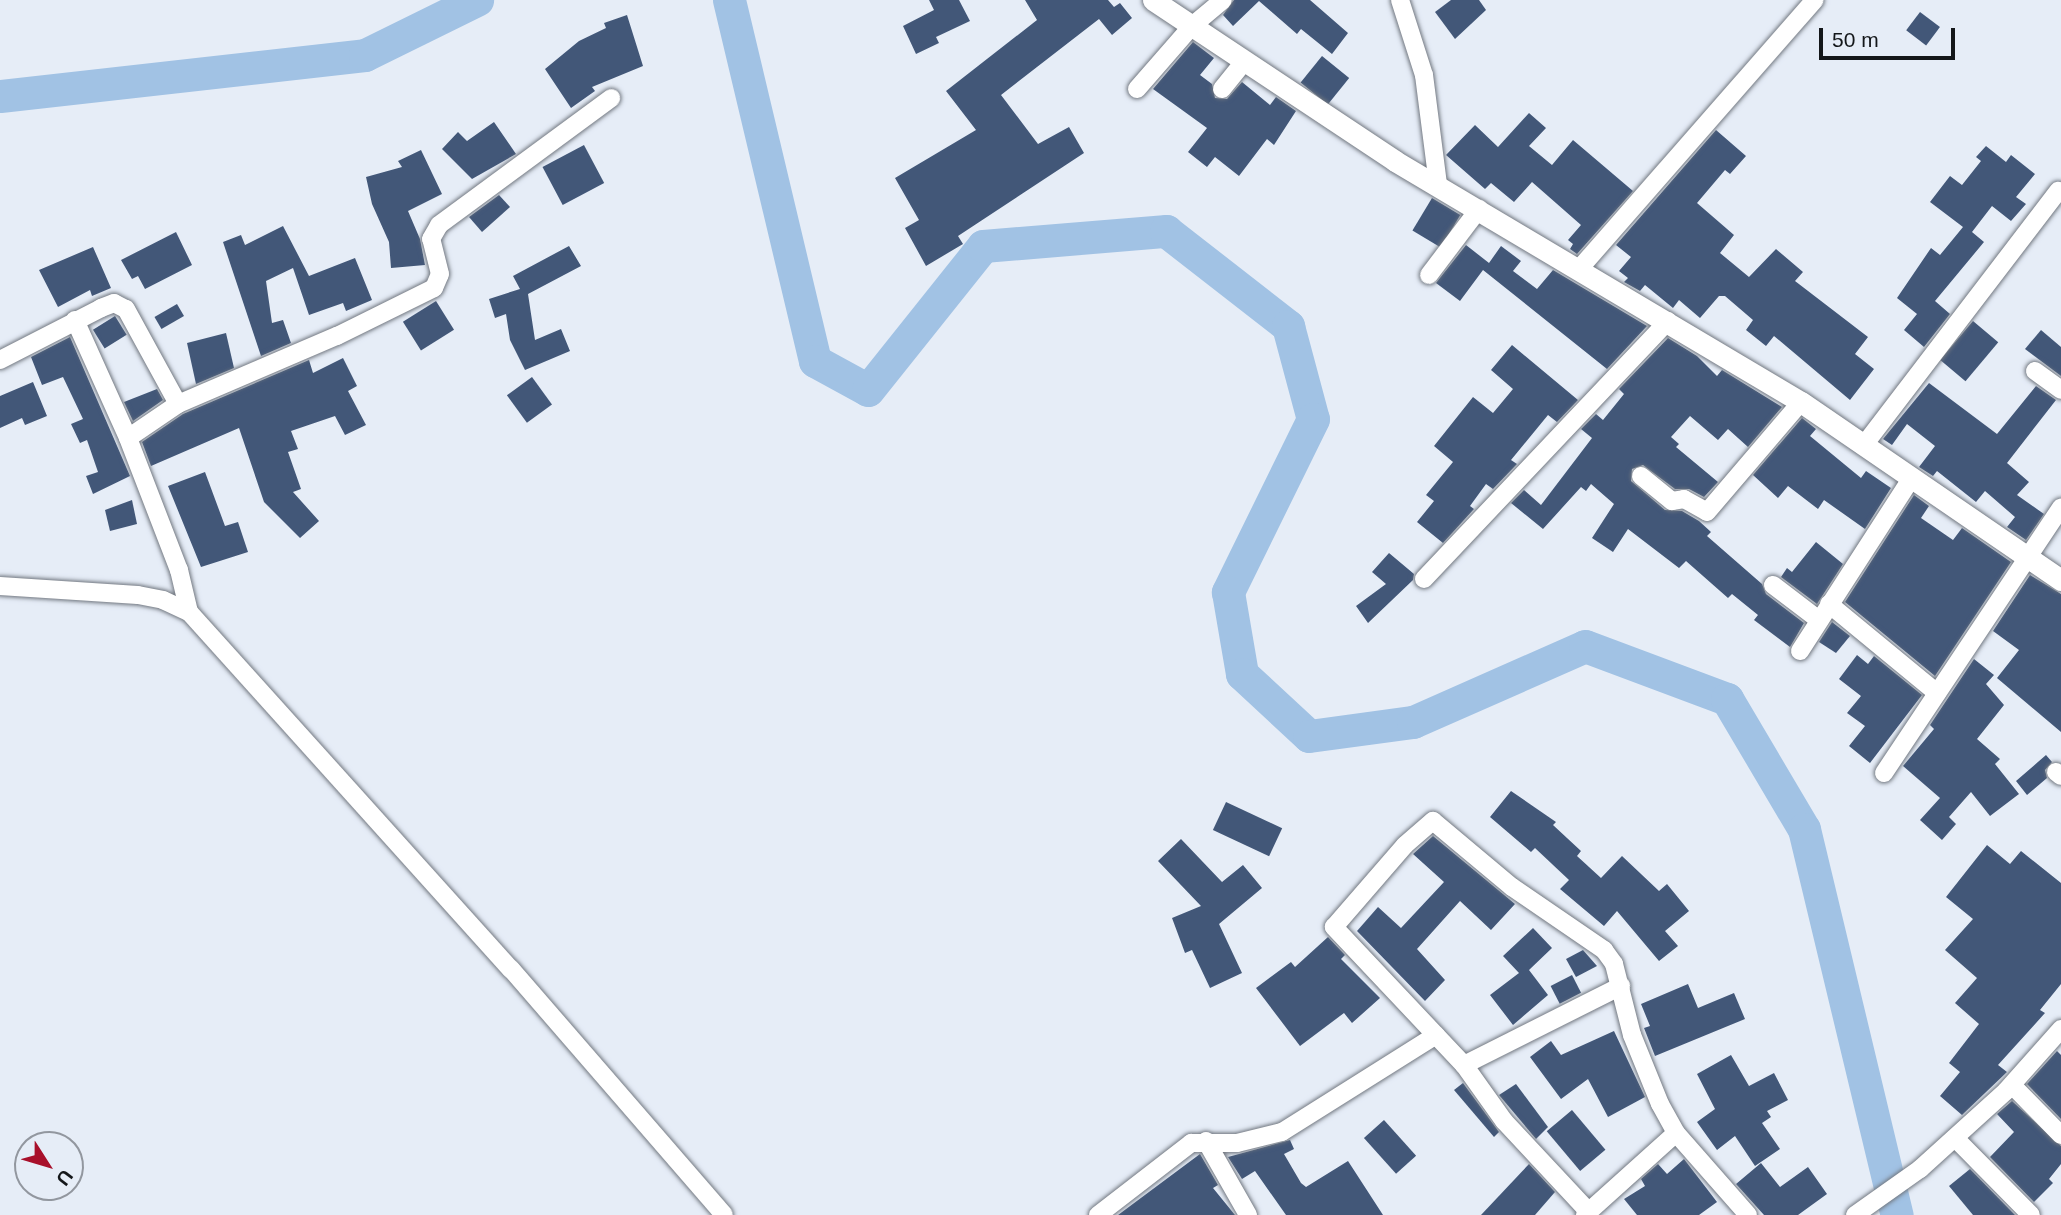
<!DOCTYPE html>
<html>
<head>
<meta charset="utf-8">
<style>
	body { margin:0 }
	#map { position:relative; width:2061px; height:1215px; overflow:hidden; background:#e6edf7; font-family:Arial,sans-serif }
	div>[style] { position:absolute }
	.river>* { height:33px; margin:-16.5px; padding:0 16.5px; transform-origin:16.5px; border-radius:16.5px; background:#a1c2e4 }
	.building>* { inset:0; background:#425778; transform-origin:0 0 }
	.roads { filter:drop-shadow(0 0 2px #727881) drop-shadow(0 0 2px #727881) }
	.minor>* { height:18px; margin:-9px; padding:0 9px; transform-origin:9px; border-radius:9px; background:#fff }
	.tertiary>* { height:21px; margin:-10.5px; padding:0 10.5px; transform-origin:10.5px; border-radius:10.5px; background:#fff }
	span { translate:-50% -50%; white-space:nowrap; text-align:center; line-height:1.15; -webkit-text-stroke:7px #e6edf7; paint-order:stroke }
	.north { position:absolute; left:14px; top:1131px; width:70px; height:70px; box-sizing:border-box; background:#e6edf7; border:2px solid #92979f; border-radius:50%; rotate:127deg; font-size:19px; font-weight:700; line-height:28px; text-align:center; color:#14171a }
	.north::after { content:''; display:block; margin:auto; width:24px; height:32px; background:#a8102b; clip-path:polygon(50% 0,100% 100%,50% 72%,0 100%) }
	.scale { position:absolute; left:1819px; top:28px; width:136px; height:32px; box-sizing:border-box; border:4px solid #14171a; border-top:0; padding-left:9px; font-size:21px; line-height:24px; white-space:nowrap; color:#14171a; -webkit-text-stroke:5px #e6edf7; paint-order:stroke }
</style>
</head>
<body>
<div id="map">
	<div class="river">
		<i style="left:729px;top:0;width:371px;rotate:76.6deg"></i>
		<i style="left:815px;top:361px;width:60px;rotate:28.7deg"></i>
		<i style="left:868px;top:390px;width:184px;rotate:-51.4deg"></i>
		<i style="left:983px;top:246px;width:184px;rotate:-4.7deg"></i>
		<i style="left:1166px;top:231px;width:155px;rotate:37.9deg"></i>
		<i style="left:1288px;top:326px;width:96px;rotate:75deg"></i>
		<i style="left:1313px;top:419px;width:193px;rotate:116.2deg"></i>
		<i style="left:1228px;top:592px;width:83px;rotate:80.3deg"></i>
		<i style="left:1242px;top:674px;width:91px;rotate:42.8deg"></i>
		<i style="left:1309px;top:736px;width:105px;rotate:-7.7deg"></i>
		<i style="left:1413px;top:722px;width:188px;rotate:-23.8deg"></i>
		<i style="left:1585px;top:646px;width:152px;rotate:20.5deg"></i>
		<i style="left:1727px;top:699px;width:151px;rotate:59.4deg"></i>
		<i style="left:1804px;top:829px;width:397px;rotate:76.5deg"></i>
		<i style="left:0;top:96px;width:367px;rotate:-6.4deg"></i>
		<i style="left:365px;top:55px;width:125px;rotate:-26.2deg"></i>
	</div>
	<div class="building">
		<i style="clip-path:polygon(929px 0,959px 0,970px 21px,936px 37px,939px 43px,916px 54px,903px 26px,934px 10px)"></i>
		<i style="clip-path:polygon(1025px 0,1108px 0,1114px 7px,1120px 3px,1132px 18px,1112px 35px,1099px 19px,1001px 95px,1038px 144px,1069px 127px,1084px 153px,958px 236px,963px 244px,926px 266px,905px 228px,919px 220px,895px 178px,976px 130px,946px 91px,1037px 20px)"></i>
		<i style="clip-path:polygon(1234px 0,1310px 0,1348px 33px,1332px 54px,1301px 29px,1297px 34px,1259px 1px,1233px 26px,1223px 15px)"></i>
		<i style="clip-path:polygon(1451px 0,1479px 0,1486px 10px,1455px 39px,1435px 12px)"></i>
		<i style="left:1920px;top:12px;width:25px;height:23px;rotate:37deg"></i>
		<i style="clip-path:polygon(627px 15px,643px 66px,592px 87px,595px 91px,571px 108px,545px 69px,579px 41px,606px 28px,604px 23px)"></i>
		<i style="clip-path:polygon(1193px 42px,1214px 58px,1200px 75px,1212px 84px,1215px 98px,1227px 99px,1242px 82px,1270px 105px,1276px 97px,1296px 111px,1274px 145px,1267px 139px,1239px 176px,1215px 157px,1207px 167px,1188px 152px,1207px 128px,1153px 89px)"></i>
		<i style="left:1322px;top:56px;width:35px;height:34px;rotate:39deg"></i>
		<i style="clip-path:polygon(1529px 113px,1546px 128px,1529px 146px,1552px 165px,1573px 140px,1633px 191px,1577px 254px,1570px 249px,1573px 244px,1568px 240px,1581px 225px,1532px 182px,1514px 202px,1491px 183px,1485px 189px,1446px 155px,1475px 125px,1498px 147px)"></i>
		<i style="clip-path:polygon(494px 122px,516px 154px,472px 179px,442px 149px,458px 132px,467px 141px)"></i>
		<i style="clip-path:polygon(1716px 130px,1746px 156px,1730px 174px,1725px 170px,1697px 203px,1734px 235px,1720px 253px,1749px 277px,1776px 249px,1803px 272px,1795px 281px,1868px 337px,1855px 354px,1874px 369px,1850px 400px,1774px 336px,1766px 346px,1746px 330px,1753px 320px,1725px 296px,1719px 296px,1700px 318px,1679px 300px,1673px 308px,1645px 285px,1640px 291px,1624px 282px,1628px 278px,1619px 271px,1631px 257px,1616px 245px)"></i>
		<i style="left:584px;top:145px;width:43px;height:47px;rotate:62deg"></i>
		<i style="clip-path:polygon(1986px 146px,2006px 162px,2011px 155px,2035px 174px,2016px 197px,2026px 204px,2011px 221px,1992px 206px,1972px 232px,1984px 242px,1935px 301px,1950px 314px,1924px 347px,1904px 330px,1917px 314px,1897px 298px,1931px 248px,1940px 255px,1963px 227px,1930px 202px,1950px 176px,1962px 185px,1981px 161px,1976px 157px)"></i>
		<i style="clip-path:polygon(421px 150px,442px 194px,408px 211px,420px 239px,425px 265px,391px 268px,389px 242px,372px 204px,366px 177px,402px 167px,398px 161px)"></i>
		<i style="clip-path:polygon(499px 195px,510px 207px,482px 232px,469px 217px)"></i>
		<i style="left:1432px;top:198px;width:33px;height:38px;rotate:31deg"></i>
		<i style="clip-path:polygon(283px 226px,309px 276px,355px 258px,372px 300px,346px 311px,343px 303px,309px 315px,293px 268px,266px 281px,272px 323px,283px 320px,291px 343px,261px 356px,223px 242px,241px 235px,245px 245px)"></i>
		<i style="clip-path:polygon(176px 232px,192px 265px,145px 289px,138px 276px,132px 279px,121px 260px)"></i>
		<i style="clip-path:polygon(1466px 245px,1489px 263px,1501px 246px,1521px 261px,1513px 271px,1537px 289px,1553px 270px,1647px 326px,1607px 369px,1483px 270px,1460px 301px,1436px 283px)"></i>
		<i style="clip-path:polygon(569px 246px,581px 266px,528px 294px,535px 340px,561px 329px,570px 351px,525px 370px,510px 340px,506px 314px,495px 318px,489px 299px,520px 289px,513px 276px)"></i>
		<i style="clip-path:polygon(93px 247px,111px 288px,92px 296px,90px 290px,58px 307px,39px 270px)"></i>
		<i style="left:436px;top:301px;width:34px;height:39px;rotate:58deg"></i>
		<i style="left:177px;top:304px;width:14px;height:26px;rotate:60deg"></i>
		<i style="left:115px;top:316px;width:22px;height:26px;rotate:58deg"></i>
		<i style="left:1973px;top:321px;width:33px;height:51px;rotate:40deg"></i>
		<i style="clip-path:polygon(2041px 330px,2061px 347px,2061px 376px,2025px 349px)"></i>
		<i style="clip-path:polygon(226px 333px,234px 368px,196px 384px,187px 343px)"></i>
		<i style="clip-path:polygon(70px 337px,130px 476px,93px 494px,86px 476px,98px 472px,87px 440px,80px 443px,71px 424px,83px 419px,63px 377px,42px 385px,31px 357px)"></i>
		<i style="clip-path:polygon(1668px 338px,1697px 356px,1717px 376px,1722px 370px,1782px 407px,1748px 447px,1728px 429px,1718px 440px,1690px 416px,1671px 437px,1679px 444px,1676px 447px,1718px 482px,1704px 497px,1689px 489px,1675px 489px,1643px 465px,1632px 469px,1631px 481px,1665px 510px,1682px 511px,1699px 521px,1711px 532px,1707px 536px,1762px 584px,1766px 594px,1804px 623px,1790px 647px,1754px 620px,1758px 615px,1732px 594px,1728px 598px,1686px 561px,1679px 568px,1628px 529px,1613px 552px,1592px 538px,1614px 504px,1591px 484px,1586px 491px,1581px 487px,1543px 529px,1511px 503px,1524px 490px,1541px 505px,1592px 438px,1581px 429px,1596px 414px,1603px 420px,1624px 394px,1619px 389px)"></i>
		<i style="clip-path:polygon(1512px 345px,1578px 400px,1557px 422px,1548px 415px,1511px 460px,1517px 464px,1493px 489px,1486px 484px,1470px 506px,1474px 509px,1443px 543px,1417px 522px,1434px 501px,1426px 495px,1453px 462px,1434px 446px,1473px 397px,1493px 413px,1513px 389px,1491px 370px)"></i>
		<i style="clip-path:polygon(343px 358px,357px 386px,348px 391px,366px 425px,345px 435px,335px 416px,291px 431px,298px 449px,288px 452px,301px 489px,293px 492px,319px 521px,300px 538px,264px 502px,239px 428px,151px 466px,142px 442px,183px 414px,309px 360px,313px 373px)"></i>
		<i style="left:532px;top:377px;width:34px;height:31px;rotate:54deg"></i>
		<i style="clip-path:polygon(33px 382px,47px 416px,25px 425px,22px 418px,0 428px,0 396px)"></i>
		<i style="clip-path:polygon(1929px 383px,1997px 434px,2036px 386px,2056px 400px,2007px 463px,2029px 482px,2017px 495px,2044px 514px,2026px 540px,2007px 527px,2015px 517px,1985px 491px,1976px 502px,1937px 471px,1933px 476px,1919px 467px,1935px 446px,1907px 424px,1892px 445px,1883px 439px)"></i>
		<i style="clip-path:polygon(157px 389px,163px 400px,133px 421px,124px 402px)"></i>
		<i style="clip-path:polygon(1802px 418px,1816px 429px,1810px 436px,1861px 478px,1866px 471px,1891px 488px,1865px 529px,1824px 500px,1818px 509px,1788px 486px,1778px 498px,1753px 475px)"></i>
		<i style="clip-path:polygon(205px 472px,225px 526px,238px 522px,248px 552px,201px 567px,168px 486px)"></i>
		<i style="clip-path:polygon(1914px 495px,1929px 506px,1921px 518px,1953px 540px,1962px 528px,2011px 562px,1935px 676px,1845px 602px)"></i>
		<i style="clip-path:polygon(132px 500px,137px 524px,110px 531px,105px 510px)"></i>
		<i style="clip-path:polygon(1816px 542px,1843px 564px,1817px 604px,1781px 577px,1787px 568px,1792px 572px)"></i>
		<i style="clip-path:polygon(1389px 553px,1414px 574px,1413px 580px,1368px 623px,1356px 606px,1386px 584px,1372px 572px)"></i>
		<i style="clip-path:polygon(2030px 575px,2061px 594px,2061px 732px,1997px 678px,2019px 650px,1993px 631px)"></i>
		<i style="clip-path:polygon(1832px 622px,1850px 636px,1836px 653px,1819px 642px)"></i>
		<i style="clip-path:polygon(1857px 655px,1868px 664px,1874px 656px,1922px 695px,1870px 763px,1849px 746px,1865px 726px,1847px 713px,1861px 696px,1839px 679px)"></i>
		<i style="clip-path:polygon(1974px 659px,1994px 675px,1986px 684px,2004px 705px,1977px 739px,2000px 759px,1995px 764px,2019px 794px,1990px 816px,1971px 792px,1949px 817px,1956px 824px,1942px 840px,1920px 820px,1940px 798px,1903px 766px,1934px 729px,1930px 725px)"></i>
		<i style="clip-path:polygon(2046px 755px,2052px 762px,2045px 770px,2047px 778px,2027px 795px,2016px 781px)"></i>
		<i style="clip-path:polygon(1511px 791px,1556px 822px,1553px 825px,1581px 851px,1577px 856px,1601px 878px,1622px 856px,1659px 891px,1667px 884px,1689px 911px,1665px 931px,1678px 946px,1659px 961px,1617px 911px,1604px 926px,1560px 889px,1569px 880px,1535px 848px,1531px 852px,1490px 817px)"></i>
		<i style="left:1226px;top:802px;width:62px;height:31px;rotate:25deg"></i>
		<i style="clip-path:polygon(1433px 836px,1515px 904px,1491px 930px,1460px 901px,1417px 949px,1445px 980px,1425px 1001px,1357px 931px,1378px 907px,1401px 928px,1444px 882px,1413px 854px)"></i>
		<i style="clip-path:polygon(1181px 839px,1222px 882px,1243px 865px,1262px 888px,1219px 924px,1242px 973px,1210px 988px,1192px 950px,1185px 953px,1172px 918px,1201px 906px,1158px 861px)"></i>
		<i style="clip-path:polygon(1987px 845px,2010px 864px,2021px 851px,2061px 883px,2061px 984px,2040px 1010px,2045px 1013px,1998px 1065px,2007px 1072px,1962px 1115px,1940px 1096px,1960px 1072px,1949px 1063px,1979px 1024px,1955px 1003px,1977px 978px,1945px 950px,1973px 919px,1946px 897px)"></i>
		<i style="clip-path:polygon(1533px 928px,1552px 948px,1529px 970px,1548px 995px,1513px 1025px,1490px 995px,1519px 973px,1503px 956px)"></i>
		<i style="clip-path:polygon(1328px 937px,1345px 955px,1341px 959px,1380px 998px,1352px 1023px,1344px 1013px,1300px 1046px,1256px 988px,1291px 962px,1295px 967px)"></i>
		<i style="clip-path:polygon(1583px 950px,1597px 966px,1576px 977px,1566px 959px)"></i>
		<i style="left:1572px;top:975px;width:20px;height:24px;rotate:63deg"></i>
		<i style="clip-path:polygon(1688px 984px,1698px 1008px,1734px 993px,1745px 1019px,1655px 1056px,1644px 1028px,1650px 1026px,1641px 1004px)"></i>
		<i style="clip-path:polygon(1614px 1031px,1645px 1097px,1608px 1117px,1588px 1079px,1561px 1099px,1530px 1057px,1551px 1041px,1561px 1055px)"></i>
		<i style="clip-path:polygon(2057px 1051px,2061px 1055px,2061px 1119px,2027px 1084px)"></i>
		<i style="clip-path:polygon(1731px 1055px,1749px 1086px,1774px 1073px,1788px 1100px,1767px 1111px,1771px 1117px,1762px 1123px,1780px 1149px,1755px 1166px,1735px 1136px,1717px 1150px,1697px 1122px,1715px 1109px,1697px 1074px)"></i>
		<i style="clip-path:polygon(1463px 1083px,1499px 1132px,1494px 1137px,1454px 1090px)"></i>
		<i style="clip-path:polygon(1516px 1084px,1548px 1127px,1536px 1139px,1499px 1095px)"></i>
		<i style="clip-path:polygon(2012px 1101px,2061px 1146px,2061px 1164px,2049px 1179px,2053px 1183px,2034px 1202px,1990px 1157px,2014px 1132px,1997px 1114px)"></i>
		<i style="left:1572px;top:1110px;width:52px;height:33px;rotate:50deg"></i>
		<i style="left:1384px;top:1120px;width:48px;height:27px;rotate:48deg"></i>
		<i style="clip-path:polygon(1290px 1140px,1294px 1149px,1284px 1154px,1301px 1183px,1306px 1187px,1348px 1161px,1383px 1215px,1286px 1215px,1255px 1171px,1242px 1179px,1228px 1157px)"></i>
		<i style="clip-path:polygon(1200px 1154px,1218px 1185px,1213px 1188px,1235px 1215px,1118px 1215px)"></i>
		<i style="clip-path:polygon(1684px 1159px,1717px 1202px,1699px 1215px,1637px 1215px,1624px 1199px,1645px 1186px,1641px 1179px,1658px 1164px,1667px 1174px)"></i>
		<i style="clip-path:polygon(1761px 1163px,1780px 1187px,1808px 1167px,1827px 1194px,1798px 1215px,1764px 1215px,1736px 1184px)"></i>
		<i style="clip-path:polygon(1529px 1164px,1555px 1192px,1535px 1215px,1481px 1215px)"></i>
		<i style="clip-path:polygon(1970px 1169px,2015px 1215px,1973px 1215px,1949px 1186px)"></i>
	</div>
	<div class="roads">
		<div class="minor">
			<i style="left:1400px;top:0;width:79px;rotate:72.3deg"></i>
			<i style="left:1424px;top:75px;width:111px;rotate:82.7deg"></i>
			<i style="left:1137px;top:89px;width:84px;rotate:-48.9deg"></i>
			<i style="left:1192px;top:26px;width:40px;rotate:-40deg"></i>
			<i style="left:1222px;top:89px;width:36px;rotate:-51deg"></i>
			<i style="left:1580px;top:268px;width:356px;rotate:-48.8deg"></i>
			<i style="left:1429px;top:275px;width:83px;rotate:-52.9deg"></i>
			<i style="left:75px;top:320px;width:129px;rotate:65.8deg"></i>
			<i style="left:0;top:360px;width:114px;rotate:-27.2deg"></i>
			<i style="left:101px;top:308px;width:14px;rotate:-21deg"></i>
			<i style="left:114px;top:303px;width:13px;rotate:27deg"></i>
			<i style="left:126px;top:309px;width:108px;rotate:61.3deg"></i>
			<i style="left:178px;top:404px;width:60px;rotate:145.8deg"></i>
			<i style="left:128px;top:438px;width:142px;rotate:68.9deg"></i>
			<i style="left:179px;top:570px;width:43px;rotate:76.6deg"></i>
			<i style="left:2035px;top:371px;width:32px;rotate:36deg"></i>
			<i style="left:178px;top:404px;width:173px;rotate:-23.2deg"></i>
			<i style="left:337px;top:336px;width:108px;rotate:-26.3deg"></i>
			<i style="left:434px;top:288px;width:15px;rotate:-67deg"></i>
			<i style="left:440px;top:274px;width:36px;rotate:-104deg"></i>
			<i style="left:431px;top:239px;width:16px;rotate:-60deg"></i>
			<i style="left:439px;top:225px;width:214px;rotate:-36.4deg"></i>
			<i style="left:1864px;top:445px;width:320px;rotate:-52.6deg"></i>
			<i style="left:1641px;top:476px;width:40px;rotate:39deg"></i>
			<i style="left:1672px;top:501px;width:12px;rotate:-9deg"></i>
			<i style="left:1684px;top:499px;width:26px;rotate:29deg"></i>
			<i style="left:1707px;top:512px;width:145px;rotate:-49.5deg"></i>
			<i style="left:1424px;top:579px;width:355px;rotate:-46.6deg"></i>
			<i style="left:1773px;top:585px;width:58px;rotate:37.3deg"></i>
			<i style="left:0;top:586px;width:138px;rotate:3.7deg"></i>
			<i style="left:138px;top:595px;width:25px;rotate:11deg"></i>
			<i style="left:163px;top:600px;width:29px;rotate:25deg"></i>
			<i style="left:189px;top:612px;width:481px;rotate:48deg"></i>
			<i style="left:511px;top:969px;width:325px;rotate:49.1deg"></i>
			<i style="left:1829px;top:604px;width:140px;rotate:39.5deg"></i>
			<i style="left:1800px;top:651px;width:207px;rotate:-57.2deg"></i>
			<i style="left:2056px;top:772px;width:6px;rotate:39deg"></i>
			<i style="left:1884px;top:773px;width:319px;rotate:-56.3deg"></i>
			<i style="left:1464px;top:1065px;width:176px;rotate:-26.7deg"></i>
			<i style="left:2012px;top:1085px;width:70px;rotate:45.6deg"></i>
			<i style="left:1955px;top:1138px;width:108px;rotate:45.4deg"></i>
			<i style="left:1206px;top:1141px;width:85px;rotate:60.4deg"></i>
			<i style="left:1588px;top:1211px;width:123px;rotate:-133deg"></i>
			<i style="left:1504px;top:1121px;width:69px;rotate:-125.5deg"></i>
			<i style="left:1464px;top:1065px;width:190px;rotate:-133.3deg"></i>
			<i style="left:1334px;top:927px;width:108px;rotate:-49.1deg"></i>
			<i style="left:1405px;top:845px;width:37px;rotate:-41deg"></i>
			<i style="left:1433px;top:821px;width:103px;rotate:39.9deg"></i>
			<i style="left:1512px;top:887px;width:112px;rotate:34.4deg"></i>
			<i style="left:1604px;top:950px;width:17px;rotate:54deg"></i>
			<i style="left:1614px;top:964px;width:73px;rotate:75.8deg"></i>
			<i style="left:1632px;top:1035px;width:74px;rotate:67.9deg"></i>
			<i style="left:1660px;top:1104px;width:33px;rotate:61deg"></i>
			<i style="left:1676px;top:1133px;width:109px;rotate:48.7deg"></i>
			<i style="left:1098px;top:1215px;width:118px;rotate:-37.7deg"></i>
			<i style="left:1191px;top:1143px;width:46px"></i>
			<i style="left:1237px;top:1143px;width:46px;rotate:-13.7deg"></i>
			<i style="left:1282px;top:1132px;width:182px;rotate:-32.2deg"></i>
			<i style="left:1585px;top:1215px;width:122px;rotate:-42deg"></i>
			<i style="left:1855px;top:1215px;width:80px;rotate:-35.3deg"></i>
			<i style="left:1920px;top:1169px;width:116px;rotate:-42.2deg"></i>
			<i style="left:2006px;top:1091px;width:83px;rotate:-48.4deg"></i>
		</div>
		<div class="tertiary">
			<i style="left:1153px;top:0;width:291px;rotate:33.6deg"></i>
			<i style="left:1395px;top:161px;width:472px;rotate:30.7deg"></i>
			<i style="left:1801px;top:402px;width:315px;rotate:34.4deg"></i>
		</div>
	</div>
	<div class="north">U</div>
	<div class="scale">50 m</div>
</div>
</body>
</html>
